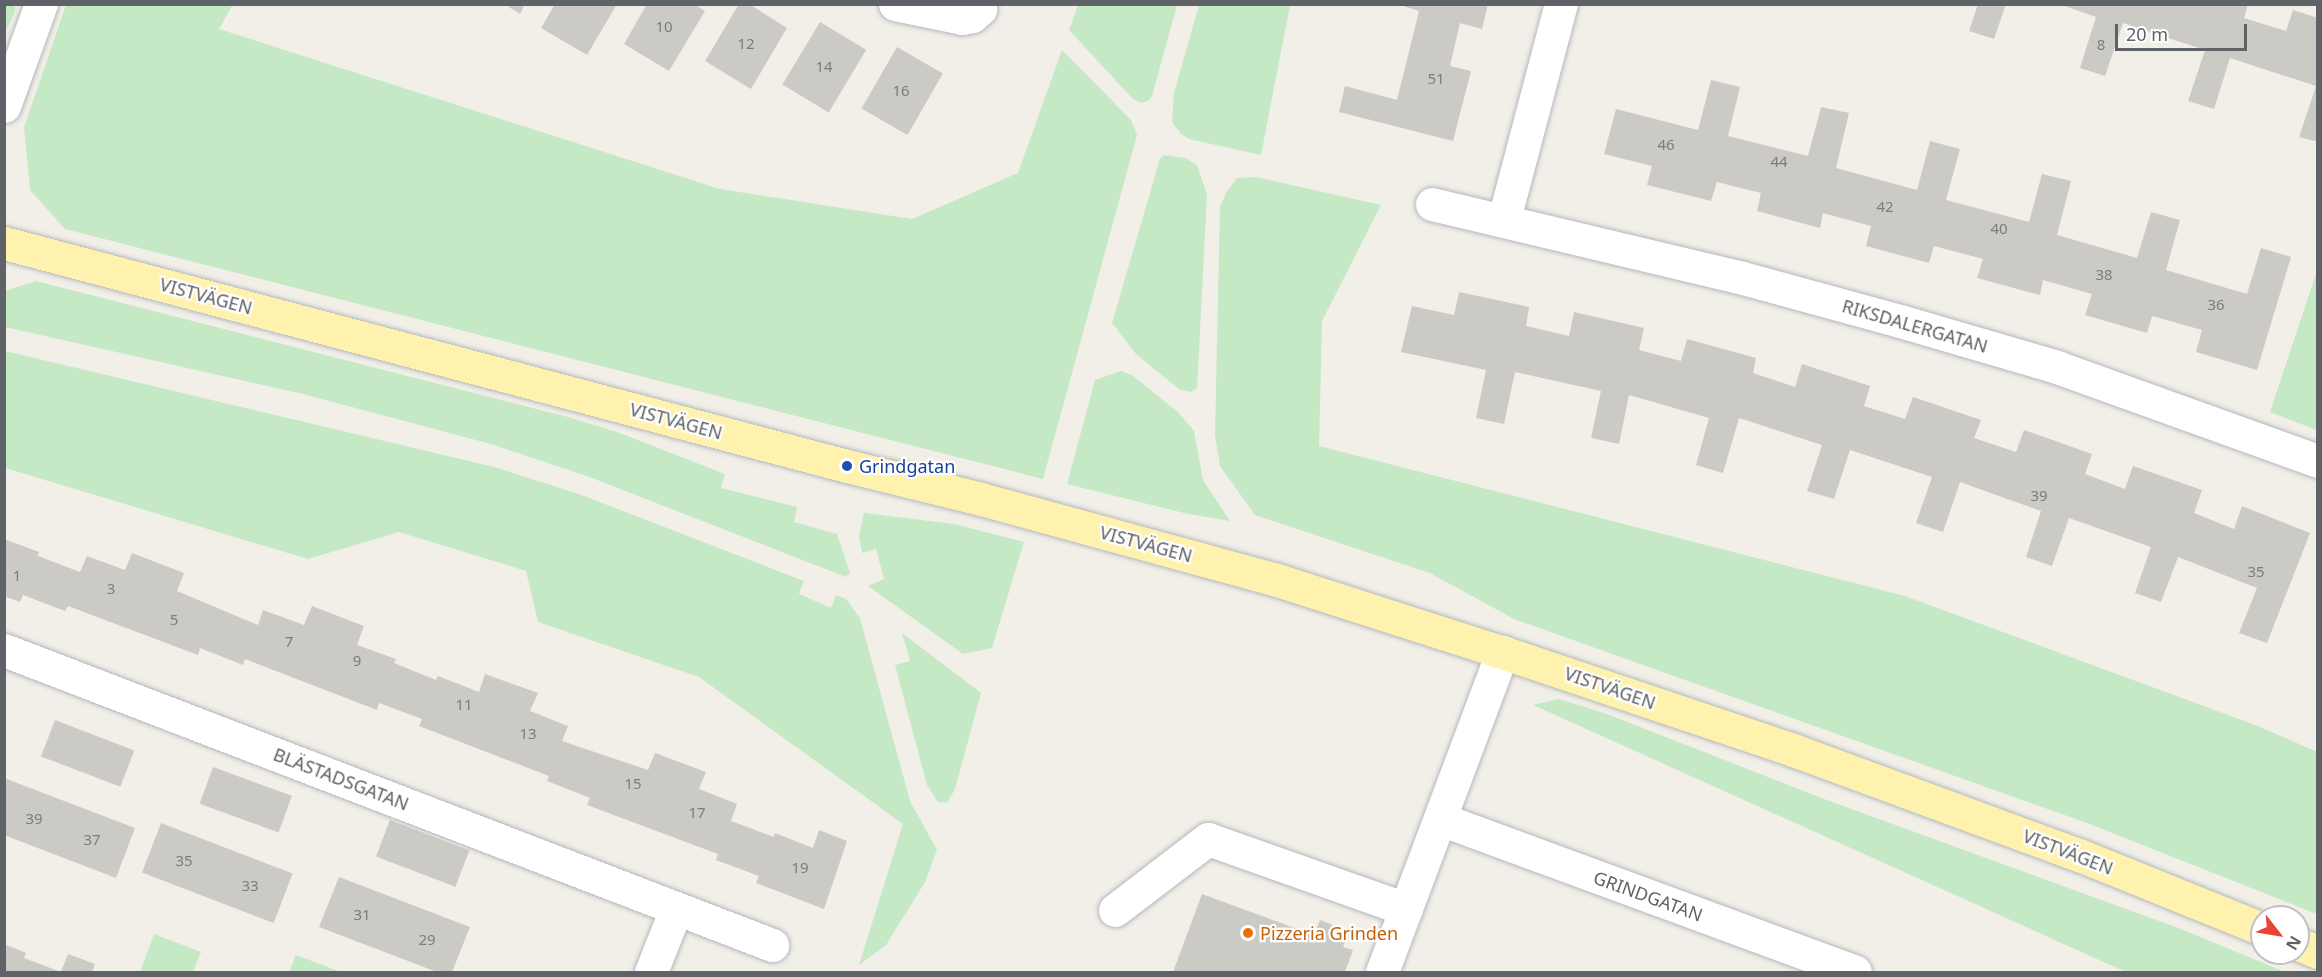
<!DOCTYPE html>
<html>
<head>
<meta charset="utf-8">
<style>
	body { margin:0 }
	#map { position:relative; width:2322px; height:977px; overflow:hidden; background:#f1efe8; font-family:"Noto Sans",sans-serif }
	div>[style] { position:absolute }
	.green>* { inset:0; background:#c5e8c5 }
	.building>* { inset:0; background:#cccac5; transform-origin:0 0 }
	.roads { filter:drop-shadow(0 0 2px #b5b8bc) drop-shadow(0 0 2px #b5b8bc) }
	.minor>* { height:33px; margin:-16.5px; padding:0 16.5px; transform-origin:16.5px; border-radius:16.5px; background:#fff }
	.major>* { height:33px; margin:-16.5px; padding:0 16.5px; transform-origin:16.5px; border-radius:16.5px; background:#fff2af }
	.dots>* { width:16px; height:16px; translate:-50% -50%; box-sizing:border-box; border:3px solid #fff; border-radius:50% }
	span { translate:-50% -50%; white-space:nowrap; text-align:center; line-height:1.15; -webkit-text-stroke:4.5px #fff; paint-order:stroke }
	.number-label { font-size:15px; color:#7a7d7f }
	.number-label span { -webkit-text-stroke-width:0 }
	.street-label { font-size:18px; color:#5f6368 }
	.transit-label { font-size:18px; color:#164399 }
	.left { translate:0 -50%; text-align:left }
	.food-label { font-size:18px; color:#c56008 }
	.frame { position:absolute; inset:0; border:6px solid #5f6368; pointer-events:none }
	.north { position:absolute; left:2250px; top:905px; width:60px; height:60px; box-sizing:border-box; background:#fff; border:2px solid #bfc1c3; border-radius:50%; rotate:121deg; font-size:16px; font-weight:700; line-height:24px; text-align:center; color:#5f6368 }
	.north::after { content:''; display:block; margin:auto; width:21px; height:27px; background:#ea4335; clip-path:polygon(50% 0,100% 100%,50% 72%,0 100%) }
	.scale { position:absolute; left:2115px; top:24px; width:132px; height:27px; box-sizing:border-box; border:3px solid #5f6368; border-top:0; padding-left:8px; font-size:18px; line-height:21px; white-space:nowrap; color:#5f6368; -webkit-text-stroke:4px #fff; paint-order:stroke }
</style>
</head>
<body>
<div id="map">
	<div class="green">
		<i style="clip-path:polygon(5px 4px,15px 5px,15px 12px,5px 33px)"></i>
		<i style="clip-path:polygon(233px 4px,219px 29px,720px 189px,912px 219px,1018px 173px,1062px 50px,1131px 120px,1137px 135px,1043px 479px,65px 229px,30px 190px,24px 127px,66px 5px)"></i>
		<i style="clip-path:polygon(1078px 5px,1177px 5px,1152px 96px,1148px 101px,1141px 103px,1133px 99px,1069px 30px)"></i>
		<i style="clip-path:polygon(1199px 5px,1290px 5px,1261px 155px,1189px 139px,1181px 134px,1172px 122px,1174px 93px)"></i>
		<i style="clip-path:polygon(1164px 155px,1185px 158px,1197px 165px,1207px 195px,1197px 388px,1191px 392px,1179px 389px,1136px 354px,1112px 323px,1160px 159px)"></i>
		<i style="clip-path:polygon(1256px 177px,1381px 205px,1322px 321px,1319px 446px,1905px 596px,2258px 726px,2317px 752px,2317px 914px,2087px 823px,1514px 619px,1430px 573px,1255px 515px,1220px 466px,1215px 435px,1220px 207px,1226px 193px,1237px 178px)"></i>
		<i style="clip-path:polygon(2317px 271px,2317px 430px,2270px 412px)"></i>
		<i style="clip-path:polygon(36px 281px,568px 417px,617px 432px,725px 474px,721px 488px,797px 507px,794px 522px,837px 534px,850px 573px,846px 577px,587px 476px,491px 444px,303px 394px,5px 327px,5px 291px)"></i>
		<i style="clip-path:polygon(5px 351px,494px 467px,579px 494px,804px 581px,799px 594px,831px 608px,836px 595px,846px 599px,860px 618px,910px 801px,937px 850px,925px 882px,886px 945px,859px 965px,903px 824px,699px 677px,538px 622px,526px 571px,399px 532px,308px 559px,5px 468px)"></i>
		<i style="clip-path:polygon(1121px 371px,1133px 376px,1179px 413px,1194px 431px,1203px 480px,1230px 521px,1184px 513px,1067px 484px,1095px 380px)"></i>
		<i style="clip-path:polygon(864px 513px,954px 524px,1024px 542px,992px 648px,963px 654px,868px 586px,884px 579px,876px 549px,862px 553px,859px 537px)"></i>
		<i style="clip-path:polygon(902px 633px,981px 693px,955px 789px,947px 803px,938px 802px,927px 785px,895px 665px,910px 661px)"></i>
		<i style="clip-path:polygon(1559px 699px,1607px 714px,1824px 799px,2181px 929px,2285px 972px,2126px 972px,1533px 705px)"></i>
		<i style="clip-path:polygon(154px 934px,201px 952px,193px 972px,140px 972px)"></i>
		<i style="clip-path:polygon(296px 955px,341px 972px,289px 972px)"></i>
	</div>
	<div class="building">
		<i style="clip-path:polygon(504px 4px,525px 4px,520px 14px)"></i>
		<i style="clip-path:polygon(555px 4px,617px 4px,587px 55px,541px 28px)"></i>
		<i style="clip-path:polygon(647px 4px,694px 4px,705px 11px,669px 71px,624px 44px)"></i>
		<i style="clip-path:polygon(739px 4px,749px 4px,787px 28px,751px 89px,705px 61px)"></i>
		<i style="clip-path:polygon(1397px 4px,1488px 4px,1482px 29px,1460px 23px,1450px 66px,1471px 71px,1453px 141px,1339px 112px,1345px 86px,1397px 100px,1419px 11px)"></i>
		<i style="clip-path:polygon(1978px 4px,2006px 4px,1994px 39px,1969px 31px)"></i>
		<i style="clip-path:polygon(2059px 4px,2248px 4px,2244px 18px,2286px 31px,2293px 10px,2318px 18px,2318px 142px,2299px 137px,2316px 86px,2230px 58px,2214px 109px,2188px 101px,2205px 50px,2123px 23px,2105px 76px,2080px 68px,2096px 17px)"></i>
		<i style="left:820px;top:22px;width:54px;height:73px;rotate:31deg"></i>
		<i style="left:897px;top:47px;width:53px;height:71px;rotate:30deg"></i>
		<i style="clip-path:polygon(1711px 80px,1740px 87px,1728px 136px,1808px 156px,1821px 107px,1849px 113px,1836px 168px,1917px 190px,1930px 141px,1960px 149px,1946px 200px,2029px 222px,2042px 174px,2071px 181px,2057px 235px,2137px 258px,2151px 212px,2180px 220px,2166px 270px,2247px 294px,2261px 248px,2291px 257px,2257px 370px,2196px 352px,2202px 330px,2152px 316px,2147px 333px,2085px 315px,2092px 294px,2043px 280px,2040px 295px,1977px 278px,1983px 259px,1934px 246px,1929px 263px,1866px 246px,1871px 226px,1823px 213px,1820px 228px,1757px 211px,1761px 193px,1717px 182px,1711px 201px,1647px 185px,1652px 166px,1604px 154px,1616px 109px,1698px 130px)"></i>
		<i style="clip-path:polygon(1459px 292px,1529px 307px,1526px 326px,1569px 336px,1574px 312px,1644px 328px,1639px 350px,1681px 361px,1687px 339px,1756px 358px,1753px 373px,1795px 387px,1802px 364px,1870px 386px,1864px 406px,1905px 419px,1913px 397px,1981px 420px,1974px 438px,2016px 452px,2024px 430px,2092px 454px,2085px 474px,2125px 489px,2133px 466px,2202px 490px,2194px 513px,2234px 529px,2242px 506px,2310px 533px,2267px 643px,2239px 633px,2257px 588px,2178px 557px,2161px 602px,2135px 593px,2151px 547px,2069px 518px,2052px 566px,2026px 557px,2041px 511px,1960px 482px,1943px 532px,1916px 523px,1932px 477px,1850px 450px,1834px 499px,1807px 491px,1822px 445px,1739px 418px,1723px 473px,1696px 465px,1709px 418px,1629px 395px,1619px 444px,1591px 438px,1601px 391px,1515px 372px,1504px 424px,1476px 418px,1486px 370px,1401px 352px,1412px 306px,1454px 315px)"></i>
		<i style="clip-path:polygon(4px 539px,39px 552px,38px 556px,80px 572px,87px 556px,125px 570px,132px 553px,184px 573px,177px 591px,258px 625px,263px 610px,304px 625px,312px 606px,364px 626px,357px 645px,396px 659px,394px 663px,436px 680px,438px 676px,479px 692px,485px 674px,538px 693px,530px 711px,568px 726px,562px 741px,648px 770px,655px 753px,706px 772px,699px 789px,737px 804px,731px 821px,774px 837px,775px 833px,813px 848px,819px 830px,847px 841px,824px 909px,756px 883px,759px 876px,716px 860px,718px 854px,587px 805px,590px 798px,547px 781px,549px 776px,419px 726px,422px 719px,379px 703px,377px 710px,245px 659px,243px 665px,200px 648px,198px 655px,68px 606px,65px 611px,23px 595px,20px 602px,4px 596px)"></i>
		<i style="left:55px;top:720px;width:85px;height:39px;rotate:21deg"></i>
		<i style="left:213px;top:767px;width:84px;height:39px;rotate:20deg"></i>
		<i style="clip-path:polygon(4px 778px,135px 828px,116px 878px,4px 835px)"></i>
		<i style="left:390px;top:820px;width:85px;height:39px;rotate:21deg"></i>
		<i style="left:161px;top:823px;width:141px;height:53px;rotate:21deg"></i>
		<i style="clip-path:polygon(339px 877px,470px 927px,452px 972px,437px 972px,319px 927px)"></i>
		<i style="clip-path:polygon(1202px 894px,1314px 935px,1320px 920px,1349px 931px,1343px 947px,1353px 950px,1345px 972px,1173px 972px)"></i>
		<i style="clip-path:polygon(4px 944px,26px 953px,24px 958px,61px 972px,68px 954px,95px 964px,92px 972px,4px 972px)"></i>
	</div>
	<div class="roads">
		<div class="minor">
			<i style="left:895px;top:4px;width:68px;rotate:11.8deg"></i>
			<i style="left:962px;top:18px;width:10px;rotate:-11deg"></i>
			<i style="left:972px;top:16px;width:11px;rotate:-41deg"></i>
			<i style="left:980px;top:9px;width:9px;rotate:-144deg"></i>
			<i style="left:4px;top:106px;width:109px;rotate:-70.1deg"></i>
			<i style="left:1432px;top:204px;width:316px;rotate:13.4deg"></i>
			<i style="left:1739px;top:277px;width:167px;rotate:15.3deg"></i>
			<i style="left:1900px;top:321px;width:164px;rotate:16.3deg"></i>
			<i style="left:2057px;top:367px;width:277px;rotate:19.8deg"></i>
			<i style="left:1504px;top:219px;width:222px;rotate:-75.2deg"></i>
			<i style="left:4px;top:650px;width:823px;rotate:21.01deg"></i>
			<i style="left:1440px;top:819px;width:442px;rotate:20.2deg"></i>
			<i style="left:1115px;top:910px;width:117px;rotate:-37.4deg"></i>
			<i style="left:1208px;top:839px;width:210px;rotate:19.5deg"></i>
			<i style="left:651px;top:972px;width:68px;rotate:-68.4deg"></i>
			<i style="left:1382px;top:972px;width:342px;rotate:-69.4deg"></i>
		</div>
		<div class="major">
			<i style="left:4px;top:243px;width:872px;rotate:14.82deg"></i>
			<i style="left:847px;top:466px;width:138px;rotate:13.8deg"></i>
			<i style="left:981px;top:499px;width:304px;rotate:15.3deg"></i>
			<i style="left:1274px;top:579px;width:239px;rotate:17.8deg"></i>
			<i style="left:1502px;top:652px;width:307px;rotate:18.6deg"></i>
			<i style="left:1793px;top:750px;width:305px;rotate:20.2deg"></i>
			<i style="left:2079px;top:855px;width:197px;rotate:22deg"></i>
			<i style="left:2298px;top:944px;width:22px;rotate:22deg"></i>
		</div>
	</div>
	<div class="dots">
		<i style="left:847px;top:466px;background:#1a4fb4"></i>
		<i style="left:1248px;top:933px;background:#e8710a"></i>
	</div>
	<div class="number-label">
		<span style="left:664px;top:27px">10</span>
		<span style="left:746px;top:44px">12</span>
		<span style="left:2101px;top:45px">8</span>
		<span style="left:824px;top:67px">14</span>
		<span style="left:1436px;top:79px">51</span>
		<span style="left:901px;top:91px">16</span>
		<span style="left:1666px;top:145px">46</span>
		<span style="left:1779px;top:162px">44</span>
		<span style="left:1885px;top:207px">42</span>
		<span style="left:1999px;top:229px">40</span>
		<span style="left:2104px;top:275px">38</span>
		<span style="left:2216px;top:305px">36</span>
		<span style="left:2039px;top:496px">39</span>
		<span style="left:2256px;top:572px">35</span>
		<span style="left:17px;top:576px">1</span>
		<span style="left:111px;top:589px">3</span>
		<span style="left:174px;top:620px">5</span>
		<span style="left:289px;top:642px">7</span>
		<span style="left:357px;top:661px">9</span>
		<span style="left:464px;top:705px">11</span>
		<span style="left:528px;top:734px">13</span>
		<span style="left:633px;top:784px">15</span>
		<span style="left:697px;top:813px">17</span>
		<span style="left:34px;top:819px">39</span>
		<span style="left:92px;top:840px">37</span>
		<span style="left:184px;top:861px">35</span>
		<span style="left:800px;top:868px">19</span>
		<span style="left:250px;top:886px">33</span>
		<span style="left:362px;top:915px">31</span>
		<span style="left:427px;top:940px">29</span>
	</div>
	<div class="street-label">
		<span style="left:206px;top:296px;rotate:15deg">VISTVÄGEN</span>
		<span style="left:1915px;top:326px;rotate:16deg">RIKSDALERGATAN</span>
		<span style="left:676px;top:421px;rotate:15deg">VISTVÄGEN</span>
		<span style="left:1146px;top:544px;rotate:15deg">VISTVÄGEN</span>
		<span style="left:1610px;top:688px;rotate:19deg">VISTVÄGEN</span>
		<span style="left:341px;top:779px;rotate:21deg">BLÄSTADSGATAN</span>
		<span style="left:2068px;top:852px;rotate:21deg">VISTVÄGEN</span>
		<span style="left:1648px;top:896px;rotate:20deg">GRINDGATAN</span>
	</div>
	<div class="transit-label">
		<span class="left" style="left:859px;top:466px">Grindgatan</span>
	</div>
	<div class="food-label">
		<span class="left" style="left:1260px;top:933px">Pizzeria Grinden</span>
	</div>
	<div class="frame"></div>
	<div class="north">N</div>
	<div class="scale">20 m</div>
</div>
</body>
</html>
